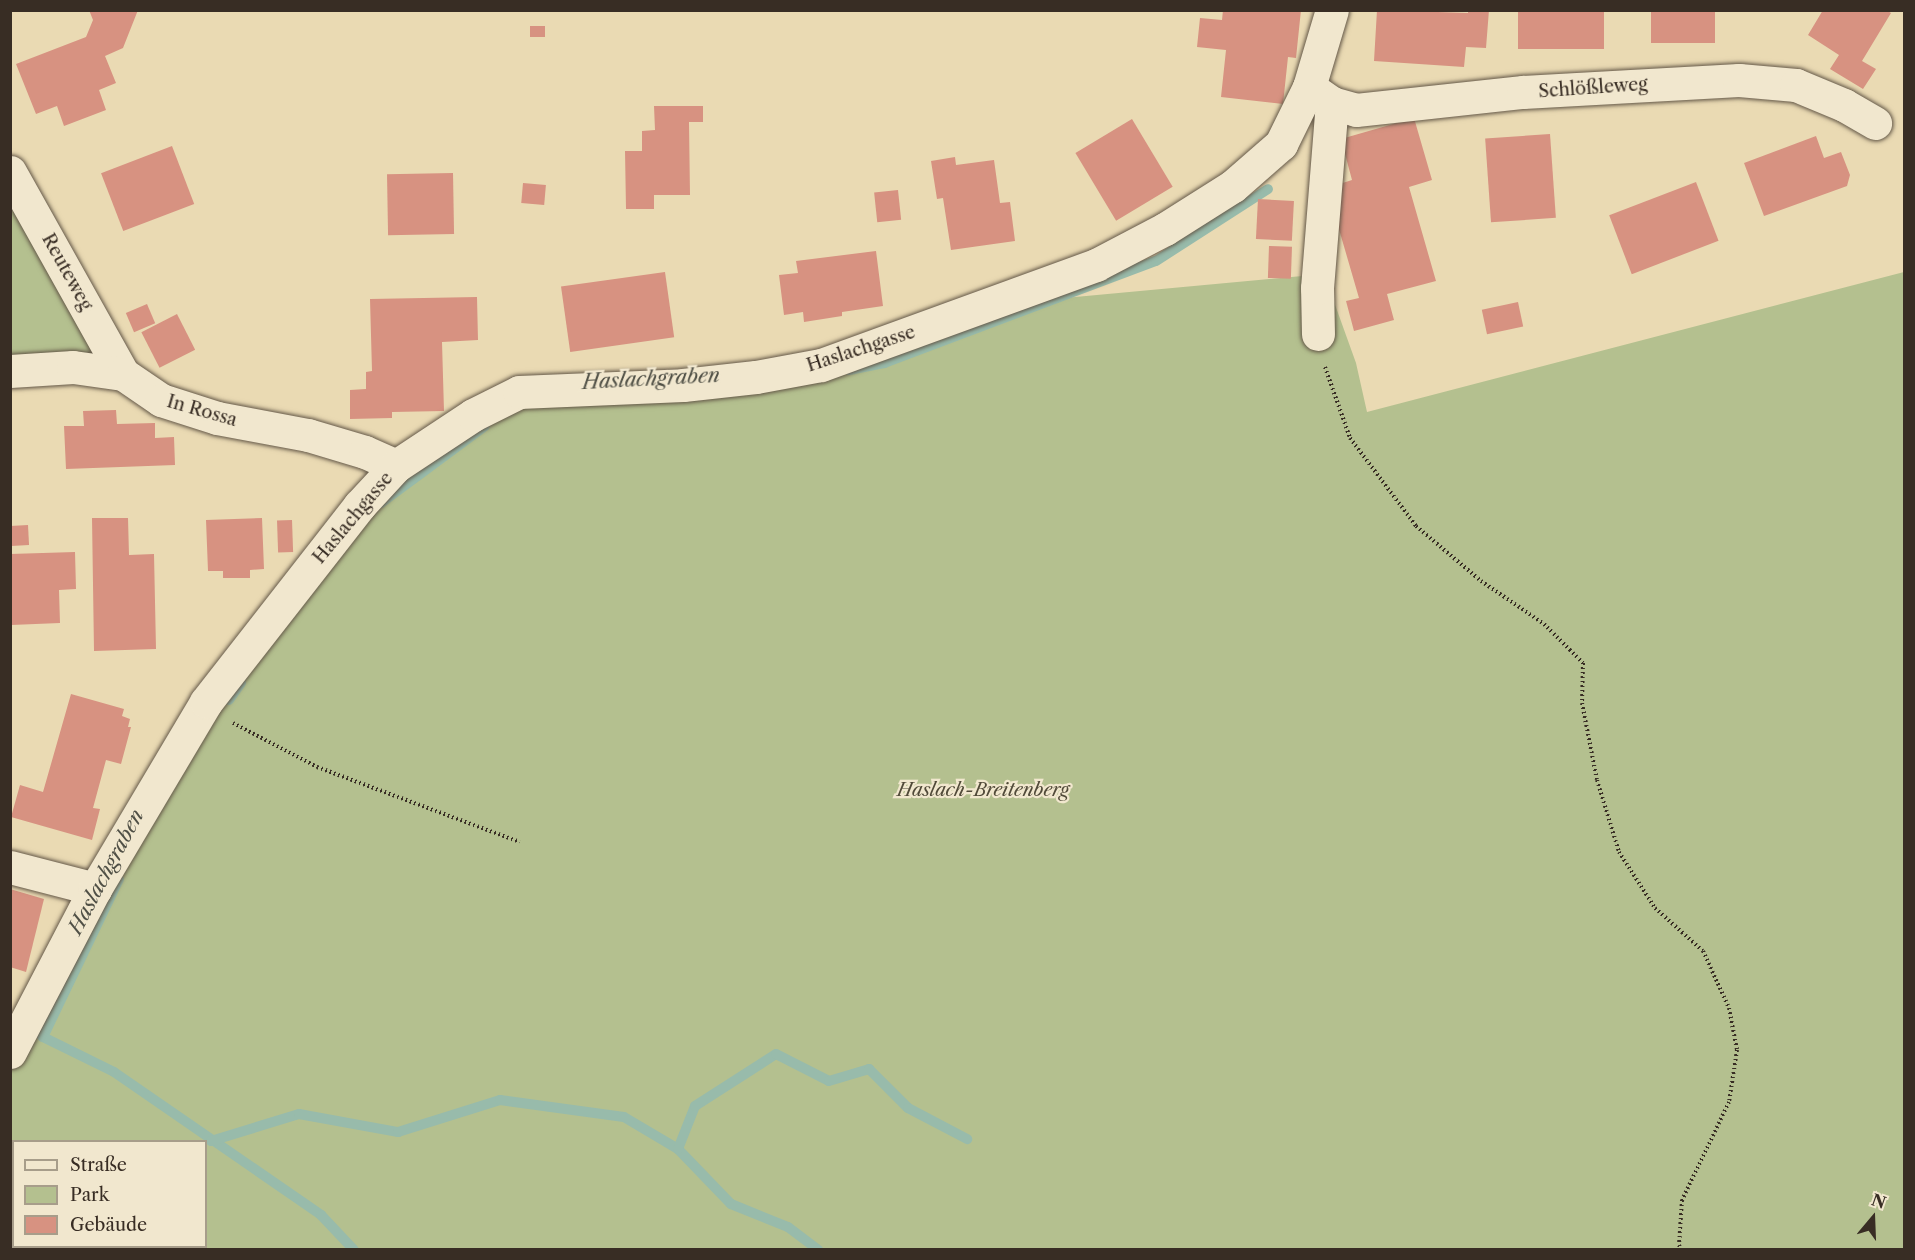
<!DOCTYPE html>
<html>
<head>
<meta charset="utf-8">
<style>
	body { margin:0 }
	#map { position:relative; width:1915px; height:1260px; overflow:hidden; background:#eadab3; font-family:"Libre Caslon Text",serif }
	div>[style] { position:absolute }
	.green>* { inset:0; background:#b4c08f }
	.stream>* { height:10px; margin:-5px; padding:0 5px; transform-origin:5px; border-radius:5px; background:#98bbab }
	.building>* { inset:0; background:#d79281; transform-origin:0 0 }
	.path>* { height:4px; margin-top:-2px; transform-origin:0; background:repeating-linear-gradient(90deg,#382d24 0 1.5px,transparent 0 4.5px) }
	.roads { filter:drop-shadow(0 0 2px #645848) drop-shadow(0 0 2px #645848) }
	.minor>* { height:33px; margin:-16.5px; padding:0 16.5px; transform-origin:16.5px; border-radius:16.5px; background:#f1e7ce }
	span { translate:-50% -50%; white-space:nowrap; text-align:center; line-height:1.15; -webkit-text-stroke:4.5px #f1e7ce; paint-order:stroke }
	.street-label { font-size:18px; color:#382d24 }
	.park-label { font-size:18px; color:#514a39; font-style:italic }
	.water-label { font-size:20px; color:#505046; font-style:italic }
	.frame { position:absolute; inset:0; border:12px solid #382d24; pointer-events:none }
	.legend { position:absolute; left:12px; top:1140px; width:195px; height:108px; box-sizing:border-box; background:#f1e7ce; border:2px solid #a79d8a; margin:0; padding:8px 10px; list-style:none; font-size:18px; color:#382d24 }
	.legend li { display:flex; align-items:center; gap:12px; height:30px }
	.legend b { width:30px; border:2px solid #a79d8a }
	.north { position:absolute; left:1843px; top:1188px; width:60px; height:60px; -webkit-text-stroke:4px #f1e7ce; paint-order:stroke; rotate:19deg; font-size:16px; font-weight:700; line-height:24px; text-align:center; color:#382d24 }
	.north::after { content:''; display:block; margin:auto; width:21px; height:27px; background:#382d24; clip-path:polygon(50% 0,100% 100%,50% 72%,0 100%) }
</style>
</head>
<body>
<div id="map">
	<div class="green">
		<i style="clip-path:polygon(11px 202px,97px 356px,11px 369px)"></i>
		<i style="clip-path:polygon(evenodd,1904px 272px,1904px 1249px,11px 1250px,11px 1050px,92px 890px,382px 472px,499px 389px,781px 367px,957px 308px,1324px 274px,1356px 363px,1367px 412px,1904px 272px,14px 1142px,206px 1142px,206px 1246px,14px 1246px,14px 1142px)"></i>
	</div>
	<div class="stream">
		<i style="left:849px;top:370px;width:36px;rotate:-11deg"></i>
		<i style="left:884px;top:363px;width:290px;rotate:-20.6deg"></i>
		<i style="left:1156px;top:261px;width:133px;rotate:-32.7deg"></i>
		<i style="left:381px;top:503px;width:129px;rotate:-36.5deg"></i>
		<i style="left:229px;top:700px;width:21px;rotate:-55deg"></i>
		<i style="left:38px;top:1032px;width:7px;rotate:45deg"></i>
		<i style="left:43px;top:1037px;width:175px;rotate:-64.3deg"></i>
		<i style="left:43px;top:1037px;width:79px;rotate:26.2deg"></i>
		<i style="left:114px;top:1072px;width:252px;rotate:34.6deg"></i>
		<i style="left:321px;top:1215px;width:48px;rotate:46.7deg"></i>
		<i style="left:211px;top:1141px;width:92px;rotate:-17.1deg"></i>
		<i style="left:299px;top:1114px;width:101px;rotate:10.3deg"></i>
		<i style="left:398px;top:1132px;width:107px;rotate:-17.4deg"></i>
		<i style="left:500px;top:1100px;width:125px;rotate:7.8deg"></i>
		<i style="left:624px;top:1117px;width:63px;rotate:30.7deg"></i>
		<i style="left:678px;top:1149px;width:76px;rotate:46.1deg"></i>
		<i style="left:731px;top:1204px;width:61px;rotate:22deg"></i>
		<i style="left:788px;top:1227px;width:38px;rotate:37deg"></i>
		<i style="left:678px;top:1149px;width:46px;rotate:-68.4deg"></i>
		<i style="left:695px;top:1106px;width:96px;rotate:-32.7deg"></i>
		<i style="left:776px;top:1054px;width:59px;rotate:27deg"></i>
		<i style="left:829px;top:1081px;width:42px;rotate:-16.7deg"></i>
		<i style="left:869px;top:1069px;width:55px;rotate:45deg"></i>
		<i style="left:908px;top:1108px;width:67px;rotate:27.7deg"></i>
	</div>
	<div class="building">
		<i style="clip-path:polygon(89px 10px,138px 10px,123px 48px,105px 56px,116px 83px,99px 90px,106px 110px,64px 126px,57px 106px,36px 114px,16px 64px,86px 37px,93px 20px)"></i>
		<i style="clip-path:polygon(1223px 10px,1301px 10px,1296px 58px,1288px 57px,1283px 104px,1221px 97px,1226px 50px,1197px 47px,1200px 18px,1222px 20px)"></i>
		<i style="clip-path:polygon(1377px 10px,1468px 13px,1468px 10px,1489px 10px,1486px 48px,1466px 47px,1464px 67px,1374px 61px)"></i>
		<i style="left:1518px;top:10px;width:86px;height:39px"></i>
		<i style="left:1651px;top:10px;width:64px;height:33px"></i>
		<i style="clip-path:polygon(1823px 10px,1886px 10px,1891px 13px,1862px 61px,1876px 69px,1863px 89px,1830px 69px,1839px 55px,1808px 35px)"></i>
		<i style="left:545px;top:26px;width:11px;height:15px;rotate:90deg"></i>
		<i style="clip-path:polygon(654px 106px,703px 106px,703px 122px,689px 122px,690px 195px,654px 195px,654px 209px,626px 209px,625px 151px,642px 151px,642px 131px,655px 130px)"></i>
		<i style="clip-path:polygon(1414px 118px,1432px 180px,1409px 187px,1436px 281px,1387px 294px,1394px 320px,1354px 331px,1346px 301px,1359px 298px,1327px 188px,1352px 180px,1341px 139px)"></i>
		<i style="left:1132px;top:119px;width:79px;height:66px;rotate:59deg"></i>
		<i style="left:1550px;top:134px;width:84px;height:65px;rotate:86deg"></i>
		<i style="clip-path:polygon(1816px 136px,1824px 158px,1841px 152px,1850px 175px,1847px 186px,1764px 216px,1744px 163px)"></i>
		<i style="left:172px;top:146px;width:62px;height:76px;rotate:69deg"></i>
		<i style="clip-path:polygon(955px 157px,956px 165px,994px 160px,1000px 203px,1010px 202px,1015px 241px,951px 250px,943px 198px,937px 199px,931px 161px)"></i>
		<i style="left:453px;top:173px;width:61px;height:66px;rotate:89deg"></i>
		<i style="left:1696px;top:182px;width:63px;height:93px;rotate:69deg"></i>
		<i style="left:523px;top:183px;width:23px;height:20px;rotate:5deg"></i>
		<i style="left:898px;top:190px;width:30px;height:24px;rotate:84deg"></i>
		<i style="left:1258px;top:199px;width:36px;height:40px;rotate:3deg"></i>
		<i style="left:1269px;top:246px;width:23px;height:32px;rotate:2deg"></i>
		<i style="clip-path:polygon(876px 251px,883px 306px,842px 312px,842px 316px,804px 322px,803px 312px,784px 315px,779px 275px,798px 273px,796px 261px)"></i>
		<i style="left:665px;top:272px;width:66px;height:105px;rotate:82deg"></i>
		<i style="clip-path:polygon(477px 297px,478px 340px,442px 342px,444px 411px,392px 412px,392px 418px,350px 419px,350px 390px,366px 389px,366px 372px,372px 371px,370px 299px)"></i>
		<i style="left:1518px;top:302px;width:25px;height:37px;rotate:78deg"></i>
		<i style="left:147px;top:304px;width:21px;height:23px;rotate:67deg"></i>
		<i style="left:177px;top:314px;width:40px;height:40px;rotate:63deg"></i>
		<i style="clip-path:polygon(116px 410px,117px 424px,155px 423px,155px 438px,174px 437px,175px 465px,66px 469px,64px 426px,84px 426px,83px 411px)"></i>
		<i style="clip-path:polygon(92px 518px,128px 518px,129px 555px,154px 554px,156px 649px,94px 651px)"></i>
		<i style="clip-path:polygon(262px 518px,264px 569px,250px 570px,250px 578px,223px 578px,223px 571px,208px 571px,206px 520px)"></i>
		<i style="left:292px;top:520px;width:32px;height:15px;rotate:88deg"></i>
		<i style="left:28px;top:525px;width:20px;height:18px;rotate:87deg"></i>
		<i style="clip-path:polygon(75px 552px,76px 589px,59px 590px,60px 623px,11px 625px,10px 554px)"></i>
		<i style="clip-path:polygon(71px 694px,124px 709px,122px 716px,130px 719px,128px 727px,131px 727px,121px 764px,106px 760px,93px 808px,100px 809px,92px 840px,11px 817px,20px 785px,43px 792px)"></i>
		<i style="clip-path:polygon(10px 889px,44px 899px,26px 972px,10px 967px)"></i>
	</div>
	<div class="path">
		<i style="left:1325px;top:367px;width:75px;rotate:70.6deg"></i>
		<i style="left:1350px;top:438px;width:110px;rotate:53.1deg"></i>
		<i style="left:1416px;top:526px;width:85px;rotate:40.2deg"></i>
		<i style="left:1481px;top:581px;width:76px;rotate:34.3deg"></i>
		<i style="left:1544px;top:624px;width:55px;rotate:45deg"></i>
		<i style="left:1583px;top:663px;width:40px;rotate:91.4deg"></i>
		<i style="left:1582px;top:703px;width:78px;rotate:79deg"></i>
		<i style="left:1597px;top:780px;width:75px;rotate:73deg"></i>
		<i style="left:1619px;top:852px;width:67px;rotate:57.3deg"></i>
		<i style="left:1655px;top:908px;width:64px;rotate:41.9deg"></i>
		<i style="left:1703px;top:951px;width:63px;rotate:65.5deg"></i>
		<i style="left:1729px;top:1008px;width:43px;rotate:79.2deg"></i>
		<i style="left:1737px;top:1050px;width:53px;rotate:98.7deg"></i>
		<i style="left:1729px;top:1102px;width:109px;rotate:115.6deg"></i>
		<i style="left:1682px;top:1200px;width:45px;rotate:93.8deg"></i>
		<i style="left:1679px;top:1245px;width:5px;rotate:68deg"></i>
		<i style="left:233px;top:723px;width:95px;rotate:27.6deg"></i>
		<i style="left:317px;top:767px;width:216px;rotate:20.3deg"></i>
	</div>
	<div class="roads">
		<div class="minor">
			<i style="left:1309px;top:87px;width:28px;rotate:35deg"></i>
			<i style="left:1332px;top:103px;width:25px;rotate:16deg"></i>
			<i style="left:1356px;top:110px;width:168px;rotate:-6.2deg"></i>
			<i style="left:1523px;top:92px;width:216px;rotate:-3.2deg"></i>
			<i style="left:1739px;top:80px;width:57px;rotate:5deg"></i>
			<i style="left:1796px;top:85px;width:52px;rotate:22.6deg"></i>
			<i style="left:1844px;top:105px;width:36px;rotate:30deg"></i>
			<i style="left:10px;top:172px;width:231px;rotate:60.8deg"></i>
			<i style="left:1318px;top:334px;width:46px;rotate:-91.2deg"></i>
			<i style="left:1317px;top:288px;width:186px;rotate:-85.4deg"></i>
			<i style="left:10px;top:371px;width:63px;rotate:-3.6deg"></i>
			<i style="left:73px;top:367px;width:50px;rotate:8deg"></i>
			<i style="left:123px;top:374px;width:46px;rotate:34.4deg"></i>
			<i style="left:161px;top:400px;width:59px;rotate:17.8deg"></i>
			<i style="left:217px;top:418px;width:93px;rotate:10.6deg"></i>
			<i style="left:308px;top:435px;width:59px;rotate:16.6deg"></i>
			<i style="left:365px;top:452px;width:34px;rotate:24deg"></i>
			<i style="left:10px;top:867px;width:88px;rotate:14.5deg"></i>
			<i style="left:10px;top:1052px;width:184px;rotate:-62.5deg"></i>
			<i style="left:95px;top:889px;width:217px;rotate:-59.3deg"></i>
			<i style="left:206px;top:702px;width:249px;rotate:-52deg"></i>
			<i style="left:359px;top:506px;width:54px;rotate:-47.2deg"></i>
			<i style="left:396px;top:466px;width:92px;rotate:-33.5deg"></i>
			<i style="left:473px;top:415px;width:51px;rotate:-26.6deg"></i>
			<i style="left:519px;top:392px;width:164px;rotate:-2.4deg"></i>
			<i style="left:683px;top:385px;width:73px;rotate:-6.3deg"></i>
			<i style="left:756px;top:377px;width:66px;rotate:-10.5deg"></i>
			<i style="left:821px;top:365px;width:293px;rotate:-20deg"></i>
			<i style="left:1096px;top:265px;width:78px;rotate:-27.6deg"></i>
			<i style="left:1165px;top:229px;width:80px;rotate:-32.3deg"></i>
			<i style="left:1233px;top:186px;width:64px;rotate:-41.2deg"></i>
			<i style="left:1281px;top:144px;width:64px;rotate:-63.8deg"></i>
			<i style="left:1309px;top:87px;width:80px;rotate:-73.4deg"></i>
		</div>
	</div>
	<div class="street-label">
		<span style="left:1593px;top:88px;rotate:-4deg">Schlößleweg</span>
		<span style="left:67px;top:272px;rotate:61deg">Reuteweg</span>
		<span style="left:861px;top:349px;rotate:-18deg">Haslachgasse</span>
		<span style="left:202px;top:411px;rotate:16deg">In Rossa</span>
		<span style="left:353px;top:518px;rotate:-50deg">Haslachgasse</span>
	</div>
	<div class="park-label">
		<span style="left:983px;top:790px">Haslach-Breitenberg</span>
	</div>
	<div class="water-label">
		<span style="left:651px;top:379px;rotate:-3deg">Haslachgraben</span>
		<span style="left:106px;top:872px;rotate:-62deg">Haslachgraben</span>
	</div>
	<div class="frame"></div>
	<ul class="legend">
	<li><b style="height:8px;background:#f1e7ce"></b>Straße</li>
	<li><b style="height:16px;background:#b4c08f"></b>Park</li>
	<li><b style="height:16px;background:#d79281"></b>Gebäude</li>
	</ul>
	<div class="north">N</div>
</div>
</body>
</html>
